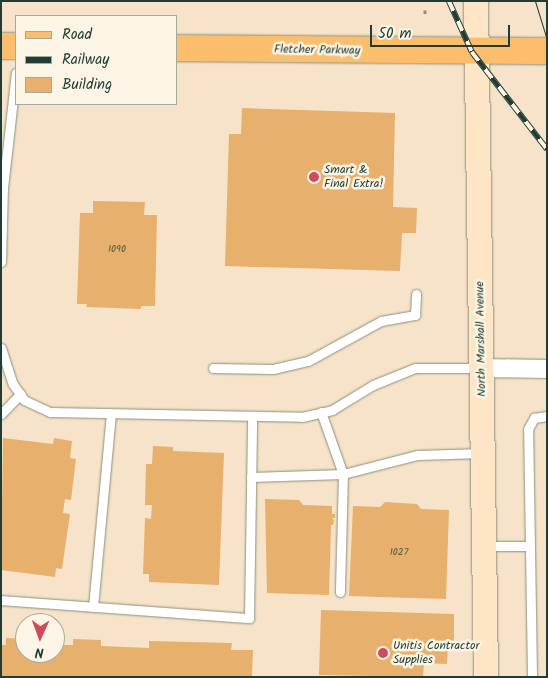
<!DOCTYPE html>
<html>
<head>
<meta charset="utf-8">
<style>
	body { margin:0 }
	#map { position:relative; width:548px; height:678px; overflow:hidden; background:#f7e3c9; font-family:Kalam,sans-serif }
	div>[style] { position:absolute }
	.building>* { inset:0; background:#e7b06c }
	.path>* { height:3px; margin-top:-1.5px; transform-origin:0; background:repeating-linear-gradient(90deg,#8b907e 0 4px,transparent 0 8px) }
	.roads { filter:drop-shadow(0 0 1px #8b907e) drop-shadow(0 0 1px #8b907e) }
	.service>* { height:9px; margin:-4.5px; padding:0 4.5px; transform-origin:4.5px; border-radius:4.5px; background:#fff }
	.minor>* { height:18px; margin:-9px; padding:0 9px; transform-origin:9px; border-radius:9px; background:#fff }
	.secondary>* { height:24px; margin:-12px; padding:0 12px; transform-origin:12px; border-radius:12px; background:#fde5c5 }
	.primary>* { height:26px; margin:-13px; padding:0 13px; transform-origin:13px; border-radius:13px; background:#fabe6d }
	.tram>* { height:1px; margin:-0.5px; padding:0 0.5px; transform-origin:0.5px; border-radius:0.5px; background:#1f3d34 }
	.rail>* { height:5.5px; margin-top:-2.75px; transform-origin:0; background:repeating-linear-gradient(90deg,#fcf5e5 0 11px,#1f3d34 0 22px); box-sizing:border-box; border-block:1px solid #1f3d34 }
	.dots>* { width:14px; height:14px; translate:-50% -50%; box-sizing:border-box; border:2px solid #fcf5e5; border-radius:50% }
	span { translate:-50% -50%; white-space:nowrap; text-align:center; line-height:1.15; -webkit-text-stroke:5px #fcf5e5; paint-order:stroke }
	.number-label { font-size:10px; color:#515a42 }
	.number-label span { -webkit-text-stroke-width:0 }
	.street-label { font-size:12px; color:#1f3d34 }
	.poi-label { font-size:12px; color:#1f3d34 }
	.left { translate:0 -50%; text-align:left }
	.frame { position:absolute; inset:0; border:2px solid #1f3d34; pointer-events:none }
	.legend { position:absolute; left:15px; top:15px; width:162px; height:90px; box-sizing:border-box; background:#fcf5e5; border:1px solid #a4ab9e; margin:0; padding:6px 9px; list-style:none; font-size:15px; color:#1f3d34 }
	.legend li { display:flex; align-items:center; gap:10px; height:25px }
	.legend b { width:25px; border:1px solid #a4ab9e }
	.north { position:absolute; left:15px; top:613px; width:50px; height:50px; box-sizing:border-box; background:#fcf5e5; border:1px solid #a4ab9e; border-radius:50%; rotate:182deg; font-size:14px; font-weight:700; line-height:20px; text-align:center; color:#1f3d34 }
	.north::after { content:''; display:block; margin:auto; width:18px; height:22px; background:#d1495b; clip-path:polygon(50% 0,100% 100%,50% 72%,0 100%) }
	.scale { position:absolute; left:370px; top:25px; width:140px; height:22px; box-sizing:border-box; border:2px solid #1f3d34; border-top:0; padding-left:6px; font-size:15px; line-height:18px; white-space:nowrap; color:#1f3d34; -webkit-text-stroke:4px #fcf5e5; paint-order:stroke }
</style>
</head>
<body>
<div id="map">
	<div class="building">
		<i style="clip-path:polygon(242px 108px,395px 113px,393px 207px,417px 208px,416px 233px,402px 233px,400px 271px,225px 266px,229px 134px,241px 134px)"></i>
		<i style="clip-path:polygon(93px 201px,145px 202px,144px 215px,157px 215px,155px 306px,141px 306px,141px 309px,86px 307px,87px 304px,77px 304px,80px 213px,93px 213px)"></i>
		<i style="clip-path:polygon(3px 438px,53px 444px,54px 438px,72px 441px,70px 458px,76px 459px,71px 500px,65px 499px,63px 513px,70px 514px,62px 569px,56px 568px,55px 577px,1px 570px)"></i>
		<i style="clip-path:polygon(153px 446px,173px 447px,173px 451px,224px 453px,219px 585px,149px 582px,149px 574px,143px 574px,145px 518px,151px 519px,152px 505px,145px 505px,146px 464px,152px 464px)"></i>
		<i style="clip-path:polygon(265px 499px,299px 500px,303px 505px,332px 506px,332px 514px,335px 514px,335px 518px,332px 518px,334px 520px,333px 525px,331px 525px,329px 595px,267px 593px)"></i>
		<i style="clip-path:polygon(385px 502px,417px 504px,421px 509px,449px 510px,446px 599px,349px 596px,353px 506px,380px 507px)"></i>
		<i style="clip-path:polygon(321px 610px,454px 614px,454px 642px,448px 642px,447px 664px,424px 663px,423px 677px,319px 675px)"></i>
		<i style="clip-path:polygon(6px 638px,25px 639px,25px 653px,55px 653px,55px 639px,60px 640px,60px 645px,73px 645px,73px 639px,101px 640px,101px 646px,149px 648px,149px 641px,232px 643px,231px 650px,253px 650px,252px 677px,1px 677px,1px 645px,6px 645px)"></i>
	</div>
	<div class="path">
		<i style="left:425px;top:10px;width:6px;rotate:90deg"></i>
	</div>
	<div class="roads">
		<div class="service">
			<i style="left:1px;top:262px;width:74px;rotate:-88.5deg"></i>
			<i style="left:3px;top:188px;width:116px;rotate:-83.6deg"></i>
			<i style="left:1px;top:348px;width:38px;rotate:72deg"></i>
			<i style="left:13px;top:384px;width:19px;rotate:55deg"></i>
			<i style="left:24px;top:400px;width:29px;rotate:25deg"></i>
			<i style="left:50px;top:412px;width:252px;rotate:1.1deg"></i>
			<i style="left:302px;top:417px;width:31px;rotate:-13deg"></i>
			<i style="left:332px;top:410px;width:48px;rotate:-31.4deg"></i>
			<i style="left:373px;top:385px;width:45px;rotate:-22deg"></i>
			<i style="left:415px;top:368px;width:65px"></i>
			<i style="left:213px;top:368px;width:60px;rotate:1deg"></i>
			<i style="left:273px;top:369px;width:36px;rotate:-13deg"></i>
			<i style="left:308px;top:361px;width:83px;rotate:-28.7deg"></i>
			<i style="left:381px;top:321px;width:35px;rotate:-10deg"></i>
			<i style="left:415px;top:315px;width:21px;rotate:-87deg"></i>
			<i style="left:321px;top:412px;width:66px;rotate:70.5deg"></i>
			<i style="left:343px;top:474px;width:118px;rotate:91.5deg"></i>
			<i style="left:1px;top:414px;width:28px;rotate:-46deg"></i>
			<i style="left:251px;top:477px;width:92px;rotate:-1.9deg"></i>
			<i style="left:343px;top:474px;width:76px;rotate:-14.4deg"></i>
			<i style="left:417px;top:455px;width:66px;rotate:-1.7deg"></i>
			<i style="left:485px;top:546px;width:45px"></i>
			<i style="left:1px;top:600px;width:249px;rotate:4.2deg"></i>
			<i style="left:249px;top:618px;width:202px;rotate:-89.1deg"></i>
			<i style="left:93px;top:607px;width:194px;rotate:-84.7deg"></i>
			<i style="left:532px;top:676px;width:247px;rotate:-90.9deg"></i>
			<i style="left:528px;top:429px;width:13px;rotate:-61deg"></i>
			<i style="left:534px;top:418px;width:13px;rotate:-9deg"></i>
		</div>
		<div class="minor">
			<i style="left:482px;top:368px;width:65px;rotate:0.9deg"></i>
		</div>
		<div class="secondary">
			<i style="left:476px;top:1px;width:676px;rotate:89.15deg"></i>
		</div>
		<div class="primary">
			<i style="left:1px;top:46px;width:15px"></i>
			<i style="left:176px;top:48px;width:371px;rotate:0.5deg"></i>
		</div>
	</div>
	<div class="tram">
		<i style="left:535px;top:1px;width:41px;rotate:72.9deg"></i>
	</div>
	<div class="rail">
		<i style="left:449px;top:1px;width:56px;rotate:65.7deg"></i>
		<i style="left:472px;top:52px;width:123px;rotate:52.3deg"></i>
	</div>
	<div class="dots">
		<i style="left:314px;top:177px;background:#d1495b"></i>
		<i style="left:383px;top:653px;background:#d1495b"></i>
	</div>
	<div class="number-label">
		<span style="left:117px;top:250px">1090</span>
		<span style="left:399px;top:553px">1027</span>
	</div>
	<div class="street-label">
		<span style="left:317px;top:50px;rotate:1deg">Fletcher Parkway</span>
		<span style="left:481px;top:339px;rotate:-91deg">North Marshall Avenue</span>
	</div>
	<div class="poi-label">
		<span class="left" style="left:324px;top:177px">Smart &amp;<br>Final Extra!</span>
		<span class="left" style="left:393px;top:653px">Unitis Contractor<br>Supplies</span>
	</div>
	<div class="frame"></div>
	<ul class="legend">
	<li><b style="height:6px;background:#fabe6d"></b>Road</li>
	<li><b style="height:6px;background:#1f3d34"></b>Railway</li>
	<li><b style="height:14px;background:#e7b06c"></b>Building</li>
	</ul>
	<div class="north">N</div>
	<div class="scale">50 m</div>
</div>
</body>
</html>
